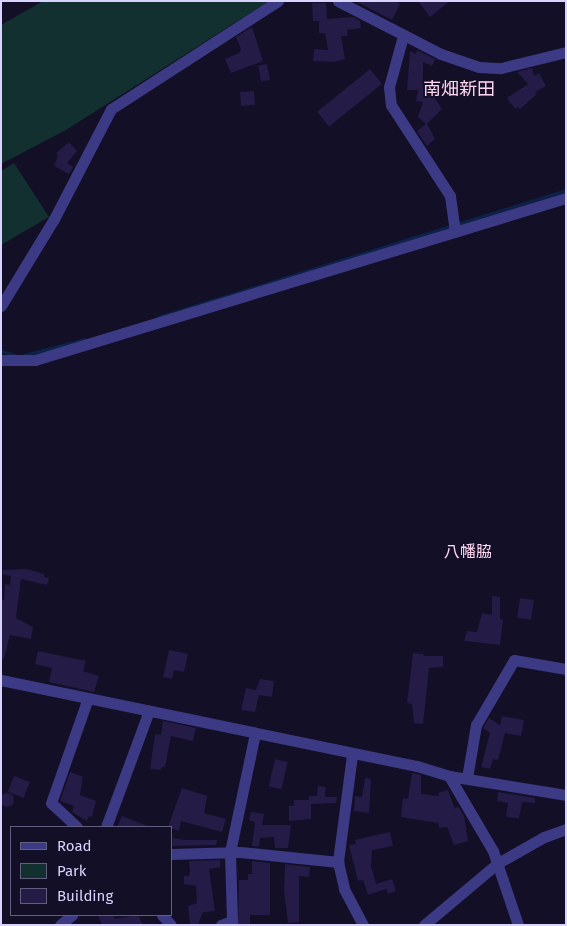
<!DOCTYPE html>
<html>
<head>
<meta charset="utf-8">
<style>
	body { margin:0 }
	#map { position:relative; width:567px; height:926px; overflow:hidden; background:#130f26; font-family:"Fira Sans","Noto Sans JP",sans-serif }
	div>[style] { position:absolute }
	.green>* { inset:0; background:#12302f }
	.stream>* { height:3px; margin:-1.5px; padding:0 1.5px; transform-origin:1.5px; border-radius:1.5px; background:#0c2248 }
	.building>* { inset:0; background:#241b47; transform-origin:0 0 }
	.round { border-radius:50% }
	.minor>* { height:11px; margin:-5.5px; padding:0 5.5px; transform-origin:5.5px; border-radius:5.5px; background:#3d3a85 }
	span { translate:-50% -50%; white-space:nowrap; text-align:center; line-height:1.15; -webkit-text-stroke:4px #130f26; paint-order:stroke }
	.neighbourhood-label { font-size:16px; color:#ffd6f0 }
	.quarter-label { font-size:18px; color:#ffd6f0 }
	.frame { position:absolute; inset:0; border:2px solid #d9d4ff; pointer-events:none }
	.legend { position:absolute; left:10px; top:826px; width:162px; height:90px; box-sizing:border-box; background:#130f26; border:1px solid #625e7d; margin:0; padding:6px 9px; list-style:none; font-size:15px; color:#d9d4ff }
	.legend li { display:flex; align-items:center; gap:10px; height:25px }
	.legend b { width:25px; border:1px solid #625e7d }
</style>
</head>
<body>
<div id="map">
	<div class="green">
		<i style="clip-path:polygon(43px 1px,269px 1px,66px 130px,1px 164px,1px 25px)"></i>
		<i style="clip-path:polygon(14px 163px,49px 217px,1px 245px,1px 171px)"></i>
	</div>
	<div class="stream">
		<i style="left:457px;top:224px;width:114px;rotate:-17.3deg"></i>
		<i style="left:158px;top:317px;width:307px;rotate:-17.3deg"></i>
		<i style="left:1px;top:351px;width:15px;rotate:16deg"></i>
		<i style="left:24px;top:355px;width:63px;rotate:-14.7deg"></i>
	</div>
	<div class="building">
		<i style="clip-path:polygon(355px 1px,395px 1px,400px 4px,392px 20px)"></i>
		<i style="clip-path:polygon(418px 1px,450px 1px,430px 17px)"></i>
		<i style="clip-path:polygon(312px 3px,326px 3px,327px 19px,353px 17px,360px 21px,361px 28px,347px 30px,348px 36px,341px 36px,345px 59px,335px 62px,313px 61px,314px 49px,328px 50px,325px 33px,319px 33px,319px 21px,313px 21px)"></i>
		<i style="clip-path:polygon(252px 27px,263px 61px,231px 73px,225px 59px,239px 53px,241px 49px,236px 37px)"></i>
		<i style="clip-path:polygon(417px 50px,435px 59px,432px 66px,423px 62px,423px 90px,430px 91px,442px 109px,427px 124px,435px 139px,427px 146px,417px 131px,426px 124px,418px 117px,423px 102px,416px 101px,418px 90px,407px 90px,410px 51px,416px 54px)"></i>
		<i style="left:267px;top:64px;width:16px;height:9px;rotate:79deg"></i>
		<i style="clip-path:polygon(532px 68px,534px 76px,539px 73px,546px 86px,535px 92px,537px 94px,520px 109px,518px 107px,515px 109px,507px 98px,528px 84px,517px 72px)"></i>
		<i style="left:370px;top:69px;width:19px;height:68px;rotate:51deg"></i>
		<i style="left:254px;top:91px;width:14px;height:14px;rotate:86deg"></i>
		<i style="clip-path:polygon(69px 142px,77px 151px,67px 163px,73px 167px,69px 174px,54px 166px,58px 156px,56px 153px)"></i>
		<i style="clip-path:polygon(27px 569px,44px 574px,44px 577px,49px 578px,47px 585px,21px 579px,16px 618px,33px 627px,31px 639px,10px 635px,4px 659px,1px 659px,1px 600px,4px 600px,5px 584px,10px 585px,11px 576px,2px 574px,3px 570px)"></i>
		<i style="clip-path:polygon(492px 596px,500px 597px,500px 619px,503px 620px,500px 645px,464px 641px,467px 631px,477px 632px,482px 613px,492px 615px)"></i>
		<i style="left:520px;top:598px;width:14px;height:20px;rotate:8deg"></i>
		<i style="clip-path:polygon(169px 650px,188px 654px,184px 672px,174px 670px,172px 679px,163px 677px)"></i>
		<i style="clip-path:polygon(38px 651px,86px 661px,83px 671px,99px 676px,94px 692px,49px 682px,52px 668px,35px 664px)"></i>
		<i style="clip-path:polygon(413px 653px,424px 654px,423px 656px,443px 656px,443px 667px,429px 668px,423px 724px,414px 723px,412px 704px,407px 703px)"></i>
		<i style="clip-path:polygon(260px 679px,274px 681px,272px 697px,259px 695px,255px 712px,241px 710px,246px 688px,256px 690px)"></i>
		<i style="clip-path:polygon(502px 716px,524px 720px,521px 736px,505px 733px,498px 760px,493px 759px,490px 769px,481px 767px,490px 733px,483px 728px,489px 718px,500px 725px)"></i>
		<i style="clip-path:polygon(163px 721px,196px 728px,193px 741px,171px 736px,165px 767px,162px 767px,161px 770px,150px 769px,155px 734px,161px 735px)"></i>
		<i style="left:275px;top:759px;width:13px;height:28px;rotate:13deg"></i>
		<i style="clip-path:polygon(70px 772px,83px 777px,80px 795px,96px 801px,92px 817px,89px 816px,87px 821px,72px 812px,74px 806px,60px 801px)"></i>
		<i style="clip-path:polygon(412px 773px,421px 775px,421px 794px,439px 796px,438px 793px,448px 790px,455px 809px,458px 806px,464px 816px,468px 841px,454px 845px,447px 827px,439px 828px,438px 823px,401px 817px,403px 798px,408px 799px)"></i>
		<i style="left:14px;top:776px;width:17px;height:17px;rotate:21deg"></i>
		<i style="clip-path:polygon(365px 778px,371px 779px,369px 813px,354px 811px,355px 796px,362px 797px)"></i>
		<i style="clip-path:polygon(318px 786px,326px 787px,325px 797px,337px 797px,336px 803px,311px 804px,311px 819px,289px 821px,289px 806px,294px 806px,294px 800px,309px 800px,309px 796px,317px 796px)"></i>
		<i style="clip-path:polygon(182px 788px,207px 796px,204px 813px,226px 819px,222px 832px,181px 821px,179px 831px,168px 827px)"></i>
		<i style="clip-path:polygon(498px 792px,535px 798px,535px 803px,522px 802px,519px 818px,506px 817px,508px 803px,497px 801px)"></i>
		<i class="round" style="left:0;top:793px;width:14px;height:14px"></i>
		<i style="clip-path:polygon(251px 812px,264px 814px,262px 825px,291px 825px,288px 848px,275px 848px,274px 837px,260px 838px,259px 846px,252px 846px,255px 822px,249px 820px)"></i>
		<i style="clip-path:polygon(122px 816px,150px 827px,117px 827px)"></i>
		<i style="clip-path:polygon(390px 832px,393px 846px,372px 850px,371px 866px,376px 884px,392px 879px,396px 891px,388px 894px,386px 889px,368px 895px,363px 880px,358px 881px,349px 845px,356px 844px,355px 840px)"></i>
		<i style="clip-path:polygon(173px 838px,184px 840px,217px 840px,216px 845px,172px 846px)"></i>
		<i style="clip-path:polygon(220px 860px,220px 867px,209px 869px,215px 911px,203px 912px,198px 925px,190px 925px,188px 906px,197px 903px,196px 886px,184px 884px,184px 876px,189px 876px,190px 872px,189px 861px)"></i>
		<i style="clip-path:polygon(252px 861px,270px 863px,270px 915px,250px 915px,250px 925px,238px 925px,239px 880px,248px 880px,248px 874px,252px 874px)"></i>
		<i style="clip-path:polygon(285px 864px,310px 867px,309px 877px,299px 876px,299px 922px,288px 923px,284px 891px)"></i>
		<i style="clip-path:polygon(98px 915px,113px 915px,115px 919px,138px 915px,143px 925px,102px 925px)"></i>
	</div>
	<div class="minor">
		<i style="left:338px;top:1px;width:116px;rotate:27.2deg"></i>
		<i style="left:441px;top:54px;width:40px;rotate:18.9deg"></i>
		<i style="left:479px;top:67px;width:22px;rotate:3deg"></i>
		<i style="left:501px;top:68px;width:67px;rotate:-13.8deg"></i>
		<i style="left:403px;top:36px;width:53px;rotate:105.4deg"></i>
		<i style="left:389px;top:87px;width:18px;rotate:84deg"></i>
		<i style="left:391px;top:105px;width:108px;rotate:57deg"></i>
		<i style="left:450px;top:196px;width:36px;rotate:82deg"></i>
		<i style="left:1px;top:306px;width:102px;rotate:-58.7deg"></i>
		<i style="left:54px;top:219px;width:124px;rotate:-62.6deg"></i>
		<i style="left:111px;top:109px;width:199px;rotate:-32.9deg"></i>
		<i style="left:1px;top:360px;width:34px"></i>
		<i style="left:35px;top:360px;width:555px;rotate:-16.97deg"></i>
		<i style="left:1px;top:680px;width:425px;rotate:11.7deg"></i>
		<i style="left:417px;top:766px;width:34px;rotate:17deg"></i>
		<i style="left:449px;top:776px;width:119px;rotate:9.2deg"></i>
		<i style="left:352px;top:755px;width:108px;rotate:97.5deg"></i>
		<i style="left:338px;top:862px;width:28px;rotate:77deg"></i>
		<i style="left:344px;top:889px;width:41px;rotate:62.2deg"></i>
		<i style="left:449px;top:776px;width:87px;rotate:59.6deg"></i>
		<i style="left:493px;top:851px;width:78px;rotate:71.3deg"></i>
		<i style="left:467px;top:778px;width:54px;rotate:-80.4deg"></i>
		<i style="left:476px;top:725px;width:75px;rotate:-59.7deg"></i>
		<i style="left:514px;top:660px;width:53px;rotate:9.8deg"></i>
		<i style="left:77px;top:827px;width:35px;rotate:-137deg"></i>
		<i style="left:51px;top:803px;width:111px;rotate:-70.6deg"></i>
		<i style="left:106px;top:827px;width:124px;rotate:-69.7deg"></i>
		<i style="left:171px;top:854px;width:69px;rotate:-1.7deg"></i>
		<i style="left:240px;top:852px;width:99px;rotate:5.8deg"></i>
		<i style="left:162px;top:915px;width:13px;rotate:48deg"></i>
		<i style="left:60px;top:925px;width:16px;rotate:-40deg"></i>
		<i style="left:221px;top:925px;width:12px;rotate:-20deg"></i>
		<i style="left:232px;top:921px;width:69px;rotate:-91.7deg"></i>
		<i style="left:230px;top:852px;width:122px;rotate:-78.1deg"></i>
		<i style="left:424px;top:925px;width:97px;rotate:-40deg"></i>
		<i style="left:498px;top:863px;width:53px;rotate:-29.5deg"></i>
		<i style="left:544px;top:837px;width:23px;rotate:-20deg"></i>
	</div>
	<div class="neighbourhood-label">
		<span style="left:468px;top:552px">八幡脇</span>
	</div>
	<div class="quarter-label">
		<span style="left:459px;top:89px">南畑新田</span>
	</div>
	<div class="frame"></div>
	<ul class="legend">
	<li><b style="height:6px;background:#3d3a85"></b>Road</li>
	<li><b style="height:14px;background:#12302f"></b>Park</li>
	<li><b style="height:14px;background:#241b47"></b>Building</li>
	</ul>
</div>
</body>
</html>
